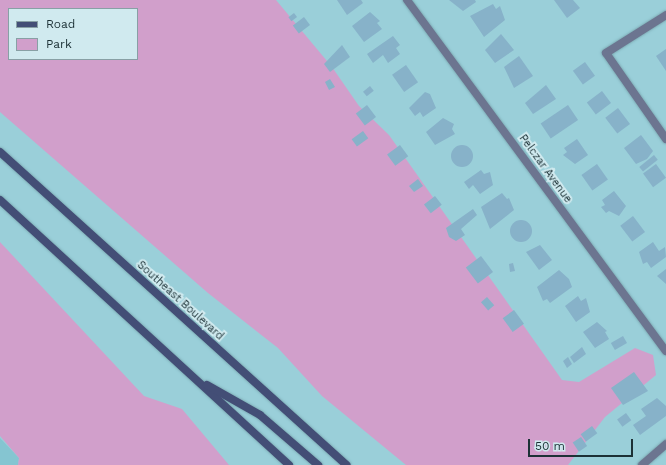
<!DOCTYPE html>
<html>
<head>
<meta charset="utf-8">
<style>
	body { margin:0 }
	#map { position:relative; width:666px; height:465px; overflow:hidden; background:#9acfd9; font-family:"Work Sans",sans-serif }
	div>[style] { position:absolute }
	.built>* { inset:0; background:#85c5d1 }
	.green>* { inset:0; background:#d19fcb }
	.building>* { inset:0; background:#87b2c9; transform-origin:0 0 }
	.round { border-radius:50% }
	.roads { filter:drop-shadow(0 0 1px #7eacb5) drop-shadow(0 0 1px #7eacb5) }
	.service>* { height:8px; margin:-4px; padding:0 4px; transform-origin:4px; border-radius:4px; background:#6c7590 }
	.minor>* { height:8px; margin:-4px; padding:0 4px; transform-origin:4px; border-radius:4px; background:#6c7590 }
	.secondary>* { height:8px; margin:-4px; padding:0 4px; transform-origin:4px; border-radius:4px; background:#434e76 }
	span { translate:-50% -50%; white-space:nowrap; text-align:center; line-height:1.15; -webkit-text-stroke:4px #d0eaef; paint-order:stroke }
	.street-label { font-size:11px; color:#1c3136 }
	.legend { position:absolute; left:8px; top:8px; width:130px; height:52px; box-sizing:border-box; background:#d0eaef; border:1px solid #88a0a5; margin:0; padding:5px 7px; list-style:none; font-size:12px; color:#1c3136 }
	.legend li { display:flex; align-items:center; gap:8px; height:20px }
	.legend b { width:20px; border:1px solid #88a0a5 }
	.scale { position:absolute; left:528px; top:439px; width:105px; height:18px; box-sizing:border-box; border:2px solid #1c3136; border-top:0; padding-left:5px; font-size:12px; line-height:14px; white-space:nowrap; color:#1c3136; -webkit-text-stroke:3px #d0eaef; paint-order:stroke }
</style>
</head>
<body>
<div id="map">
	<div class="built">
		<i style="clip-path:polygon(0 438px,19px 458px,18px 465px,0 465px)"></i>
	</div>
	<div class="green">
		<i style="clip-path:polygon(evenodd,0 0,276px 0,332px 67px,359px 106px,389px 135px,562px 380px,579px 382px,635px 348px,653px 355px,656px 375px,605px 417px,568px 465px,406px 465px,322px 396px,278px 348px,208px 293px,0 112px,0 0,9px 9px,137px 9px,137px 59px,9px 59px,9px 9px)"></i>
		<i style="clip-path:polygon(0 242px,144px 396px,182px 409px,229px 465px,18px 465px,19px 458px,0 436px)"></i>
	</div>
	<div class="building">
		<i style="clip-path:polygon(337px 0,361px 0,363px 3px,347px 15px)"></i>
		<i style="clip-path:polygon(449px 0,475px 0,476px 2px,463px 11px)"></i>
		<i style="clip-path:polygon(554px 0,573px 0,580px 8px,567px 18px)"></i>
		<i style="clip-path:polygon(493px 4px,496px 9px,500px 6px,505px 20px,484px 37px,470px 16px)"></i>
		<i style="clip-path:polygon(370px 12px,380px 21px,377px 23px,382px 29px,364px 42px,352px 26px)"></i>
		<i style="left:294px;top:13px;width:5px;height:7px;rotate:53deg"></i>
		<i style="left:304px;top:17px;width:10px;height:14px;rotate:53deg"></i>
		<i style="clip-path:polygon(501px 34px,514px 50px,495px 63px,485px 50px)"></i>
		<i style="clip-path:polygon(393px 36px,400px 45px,396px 48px,400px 54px,388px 63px,383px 55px,373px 63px,367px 54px)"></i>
		<i style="clip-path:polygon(342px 45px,350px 57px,330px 72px,324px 64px)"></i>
		<i style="clip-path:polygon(666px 49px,666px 71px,656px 56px)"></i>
		<i style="clip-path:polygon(519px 56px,533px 76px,514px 88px,504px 67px)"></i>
		<i style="left:585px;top:62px;width:17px;height:15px;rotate:54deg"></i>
		<i style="left:406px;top:65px;width:21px;height:17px;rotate:55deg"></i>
		<i style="clip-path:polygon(330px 79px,335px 87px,329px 90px,325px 82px)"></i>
		<i style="clip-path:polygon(546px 85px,556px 99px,533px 114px,525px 103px)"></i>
		<i style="left:370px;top:86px;width:6px;height:9px;rotate:51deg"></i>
		<i style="left:602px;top:91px;width:15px;height:19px;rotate:53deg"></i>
		<i style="clip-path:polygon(425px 92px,430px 94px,436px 108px,423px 117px,420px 112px,415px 116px,409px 108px)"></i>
		<i style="left:367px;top:105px;width:15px;height:14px;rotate:53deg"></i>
		<i style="left:568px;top:105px;width:18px;height:33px;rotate:56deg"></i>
		<i style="left:618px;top:108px;width:20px;height:16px;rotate:53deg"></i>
		<i style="clip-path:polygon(443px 118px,454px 124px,452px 129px,455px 134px,435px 145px,426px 132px)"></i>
		<i style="left:363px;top:131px;width:9px;height:14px;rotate:54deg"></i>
		<i style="clip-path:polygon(641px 135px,653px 151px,647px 159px,636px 164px,624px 148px)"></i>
		<i style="clip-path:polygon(577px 139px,588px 155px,575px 164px,563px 155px,567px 152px,564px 148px)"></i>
		<i style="left:400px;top:145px;width:14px;height:16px;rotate:54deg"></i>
		<i class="round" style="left:451px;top:145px;width:22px;height:22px"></i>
		<i style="left:654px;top:155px;width:6px;height:19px;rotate:51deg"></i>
		<i style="left:597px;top:164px;width:19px;height:19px;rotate:55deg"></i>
		<i style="left:656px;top:164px;width:17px;height:16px;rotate:54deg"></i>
		<i style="clip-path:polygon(481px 170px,484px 174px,490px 172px,493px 185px,480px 194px,473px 185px,469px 189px,464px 182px)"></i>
		<i style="clip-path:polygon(418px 179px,423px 186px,414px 192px,409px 186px)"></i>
		<i style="clip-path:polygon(614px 191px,626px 206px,619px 216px,609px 211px,606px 213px,601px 207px,605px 205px,602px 200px)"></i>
		<i style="clip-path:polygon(502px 193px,507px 199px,509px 198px,514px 210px,490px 229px,481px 207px)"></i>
		<i style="left:435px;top:196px;width:11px;height:14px;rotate:52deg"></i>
		<i style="clip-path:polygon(473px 209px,477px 215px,461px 229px,465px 235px,456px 241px,449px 237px,446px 228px)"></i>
		<i style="left:633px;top:216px;width:20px;height:16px;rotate:53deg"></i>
		<i class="round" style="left:510px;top:220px;width:22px;height:22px"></i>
		<i style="clip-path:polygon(653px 242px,659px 251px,665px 247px,666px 257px,651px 268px,647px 262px,643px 264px,639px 252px)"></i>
		<i style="clip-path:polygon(540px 245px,552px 260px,539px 270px,526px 252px)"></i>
		<i style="left:481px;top:256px;width:20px;height:19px;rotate:53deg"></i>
		<i style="clip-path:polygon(513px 263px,515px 271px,510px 272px,509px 264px)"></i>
		<i style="clip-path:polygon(666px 269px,666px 284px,657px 276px)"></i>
		<i style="clip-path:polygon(559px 270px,569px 279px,572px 287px,550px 303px,547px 299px,543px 301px,537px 287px)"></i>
		<i style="clip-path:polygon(578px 296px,581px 301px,586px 298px,590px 312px,576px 322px,565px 306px)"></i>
		<i style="left:487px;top:297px;width:11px;height:8px;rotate:49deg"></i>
		<i style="left:514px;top:310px;width:17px;height:14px;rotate:54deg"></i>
		<i style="clip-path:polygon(597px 322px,607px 331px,605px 332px,609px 339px,595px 348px,583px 332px)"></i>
		<i style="left:623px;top:336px;width:8px;height:14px;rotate:60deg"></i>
		<i style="clip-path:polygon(582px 347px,586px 354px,574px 363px,570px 357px)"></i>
		<i style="clip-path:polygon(568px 357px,572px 364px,567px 368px,563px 361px)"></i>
		<i style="clip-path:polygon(634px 372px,648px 391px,623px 405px,611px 388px)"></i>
		<i style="clip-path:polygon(657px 398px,666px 406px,666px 416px,640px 435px,633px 425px,646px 416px,641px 409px)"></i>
		<i style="left:626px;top:413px;width:9px;height:11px;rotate:54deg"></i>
		<i style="left:592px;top:426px;width:9px;height:14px;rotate:54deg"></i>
		<i style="left:581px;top:437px;width:11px;height:10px;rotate:56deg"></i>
	</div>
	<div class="roads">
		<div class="service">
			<i style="left:606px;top:53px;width:71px;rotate:-32.3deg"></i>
			<i style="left:642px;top:465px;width:32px;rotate:-41deg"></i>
		</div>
		<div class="minor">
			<i style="left:407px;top:0;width:436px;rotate:53.6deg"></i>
			<i style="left:606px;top:53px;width:105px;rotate:55.1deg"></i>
		</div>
		<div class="secondary">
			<i style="left:0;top:152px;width:467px;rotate:42.1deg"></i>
			<i style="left:0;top:200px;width:392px;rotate:42.5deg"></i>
			<i style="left:207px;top:385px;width:61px;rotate:29.5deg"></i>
			<i style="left:260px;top:415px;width:77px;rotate:40.8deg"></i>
		</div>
	</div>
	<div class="street-label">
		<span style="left:545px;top:169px;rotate:54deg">Pelczar Avenue</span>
		<span style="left:180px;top:301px;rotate:42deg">Southeast Boulevard</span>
	</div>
	<ul class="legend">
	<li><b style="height:5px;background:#434e76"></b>Road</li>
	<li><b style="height:11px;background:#d19fcb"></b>Park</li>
	</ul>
	<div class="scale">50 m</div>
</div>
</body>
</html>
